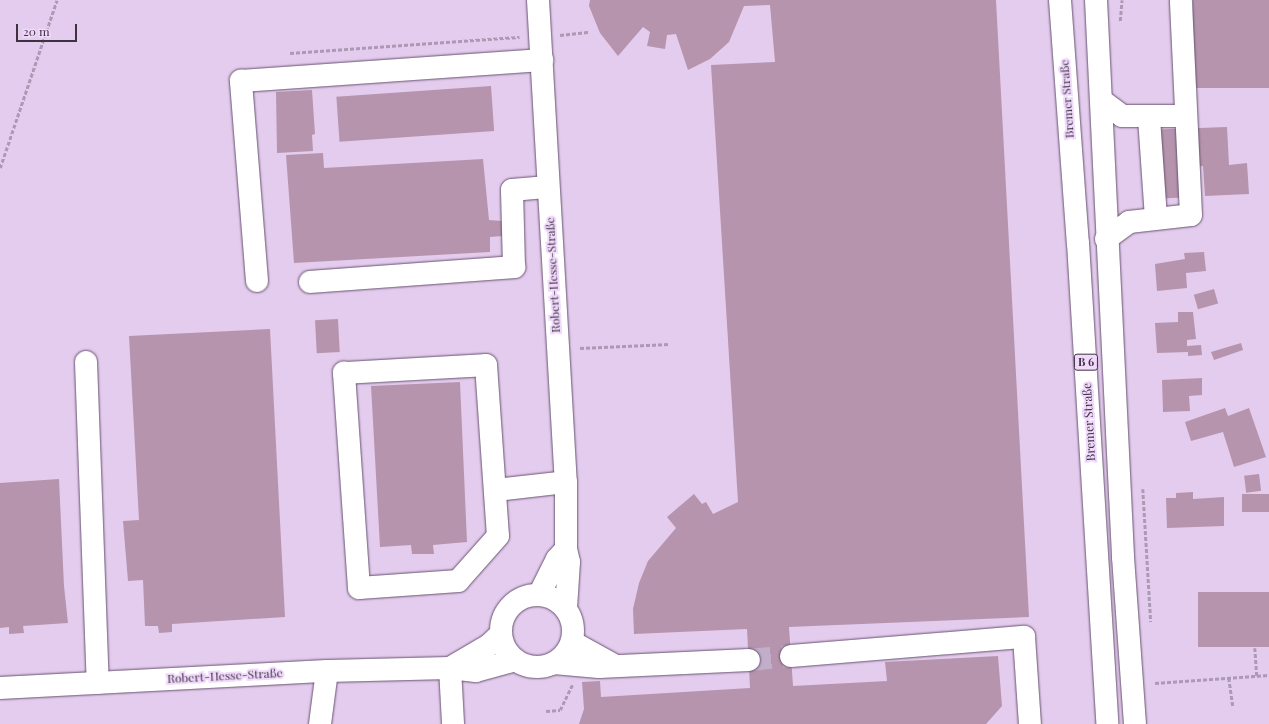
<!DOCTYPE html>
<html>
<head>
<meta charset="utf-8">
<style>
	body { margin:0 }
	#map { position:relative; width:1269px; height:724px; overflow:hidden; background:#e4ccee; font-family:"Playfair Display",serif }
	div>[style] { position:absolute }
	.building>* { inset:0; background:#b694ad; transform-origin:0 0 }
	.minor-tunnel>* { height:22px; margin-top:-11px; transform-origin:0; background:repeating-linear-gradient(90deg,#c2adcb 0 22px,transparent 0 33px) }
	.path>* { height:2.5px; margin-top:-1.25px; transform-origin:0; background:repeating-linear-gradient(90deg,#ac99b4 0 4px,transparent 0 6px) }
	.roads { filter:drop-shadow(0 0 1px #685370) drop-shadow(0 0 1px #685370) }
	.minor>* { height:22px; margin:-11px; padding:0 11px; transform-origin:11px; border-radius:11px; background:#fff }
	.minor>.ring { margin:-11px; padding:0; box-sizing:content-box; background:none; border:22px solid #fff; border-radius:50% }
	.major>* { height:22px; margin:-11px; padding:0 11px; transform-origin:11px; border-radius:11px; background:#fff }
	span { translate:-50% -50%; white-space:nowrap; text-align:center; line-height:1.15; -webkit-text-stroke:4px #f1d9fc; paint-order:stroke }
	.shield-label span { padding:1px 3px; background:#f1d9fc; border:1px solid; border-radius:3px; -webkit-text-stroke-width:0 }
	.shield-label { font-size:11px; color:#3c3240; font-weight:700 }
	.street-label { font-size:12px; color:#3c3240 }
	.scale { position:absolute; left:16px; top:24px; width:61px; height:18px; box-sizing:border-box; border:2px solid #3c3240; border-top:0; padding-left:5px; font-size:12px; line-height:14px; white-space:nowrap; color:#3c3240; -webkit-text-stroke:3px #f1d9fc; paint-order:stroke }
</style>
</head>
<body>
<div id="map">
	<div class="building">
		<i style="clip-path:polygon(590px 0,996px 0,1029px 617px,789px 627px,793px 686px,887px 681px,885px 662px,998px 656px,1002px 706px,986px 724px,579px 724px,584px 709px,582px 682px,600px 681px,601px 697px,750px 688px,747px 629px,634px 634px,633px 609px,639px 583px,648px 561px,676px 528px,667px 517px,694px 494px,702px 504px,706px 502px,713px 514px,738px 502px,711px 65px,775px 62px,770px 5px,744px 6px,729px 42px,710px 59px,688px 70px,676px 34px,667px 35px,665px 49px,647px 46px,650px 32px,643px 27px,618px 56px,600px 33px,589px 6px)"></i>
		<i style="left:1193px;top:0;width:76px;height:88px"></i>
		<i style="left:491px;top:86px;width:45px;height:155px;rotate:86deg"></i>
		<i style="clip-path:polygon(312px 90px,315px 134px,312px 135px,313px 151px,277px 153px,276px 92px)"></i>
		<i style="clip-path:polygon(1227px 127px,1229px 165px,1247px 163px,1249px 194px,1205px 196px,1203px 166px,1194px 167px,1196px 197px,1148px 199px,1144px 130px)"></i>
		<i style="clip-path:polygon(323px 153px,324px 168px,483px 159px,489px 220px,502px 221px,502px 236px,490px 237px,490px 252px,294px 263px,286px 155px)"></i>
		<i style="clip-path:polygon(1204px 252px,1206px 271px,1186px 273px,1187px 288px,1157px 291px,1155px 264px,1185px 259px,1184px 253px)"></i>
		<i style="left:1214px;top:289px;width:15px;height:21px;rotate:74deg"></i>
		<i style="clip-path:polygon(1178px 312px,1193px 312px,1196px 339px,1187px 340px,1187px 346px,1201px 345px,1202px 355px,1188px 356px,1188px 352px,1157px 353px,1155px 323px,1178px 322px)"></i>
		<i style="left:338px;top:319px;width:33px;height:23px;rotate:87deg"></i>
		<i style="clip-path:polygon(270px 329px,285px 617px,172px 624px,172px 632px,159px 633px,158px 626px,145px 626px,143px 580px,128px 581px,123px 521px,139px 520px,129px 336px)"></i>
		<i style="clip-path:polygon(1241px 343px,1243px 350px,1214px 360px,1211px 352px)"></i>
		<i style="clip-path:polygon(1202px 378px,1202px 395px,1189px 396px,1190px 411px,1163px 412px,1162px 380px)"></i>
		<i style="clip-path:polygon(460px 382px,467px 542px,433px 545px,434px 554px,412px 554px,411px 545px,380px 547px,371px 386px)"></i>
		<i style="clip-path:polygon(1225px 408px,1228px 416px,1249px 408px,1266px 457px,1234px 467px,1223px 432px,1191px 441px,1185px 422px)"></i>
		<i style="left:1259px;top:474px;width:17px;height:15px;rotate:83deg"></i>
		<i style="clip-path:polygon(59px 479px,64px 586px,68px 623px,23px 626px,24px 633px,9px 634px,9px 627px,0 628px,0 483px)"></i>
		<i style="clip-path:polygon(1193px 492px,1193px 499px,1224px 497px,1224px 526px,1167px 528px,1166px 498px,1176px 498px,1176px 493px)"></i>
		<i style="left:1269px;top:494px;width:18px;height:27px;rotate:90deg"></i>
		<i style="left:1269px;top:592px;width:55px;height:71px;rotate:90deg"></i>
	</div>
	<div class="minor-tunnel">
		<i style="left:749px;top:660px;width:42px;rotate:-5.4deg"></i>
	</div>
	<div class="path">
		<i style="left:1120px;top:21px;width:21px;rotate:-85deg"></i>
		<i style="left:560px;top:35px;width:30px;rotate:-6deg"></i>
		<i style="left:290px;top:53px;width:230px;rotate:-4deg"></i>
		<i style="left:0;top:168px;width:177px;rotate:-71.3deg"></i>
		<i style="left:580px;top:348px;width:90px;rotate:-2.5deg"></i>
		<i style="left:1143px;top:489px;width:133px;rotate:86.6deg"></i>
		<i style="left:1255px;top:648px;width:28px;rotate:86deg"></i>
		<i style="left:1229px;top:678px;width:28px;rotate:82deg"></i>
		<i style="left:1155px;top:683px;width:114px;rotate:-4deg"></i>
		<i style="left:546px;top:711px;width:14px;rotate:-4deg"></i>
		<i style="left:560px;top:710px;width:28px;rotate:-64deg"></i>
	</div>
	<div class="roads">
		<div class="minor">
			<i style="left:538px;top:0;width:483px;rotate:86.7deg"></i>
			<i style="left:566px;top:482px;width:67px;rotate:90deg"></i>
			<i style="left:566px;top:549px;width:13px;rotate:77deg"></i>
			<i style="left:569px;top:562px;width:47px;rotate:93.7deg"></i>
			<i style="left:1101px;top:100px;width:26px;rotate:37deg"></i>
			<i style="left:1122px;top:116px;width:64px"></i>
			<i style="left:1149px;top:118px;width:100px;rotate:86deg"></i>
			<i style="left:1106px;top:239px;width:29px;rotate:-36deg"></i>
			<i style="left:1129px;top:222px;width:62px;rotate:-6.4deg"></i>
			<i style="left:1191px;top:215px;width:215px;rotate:-92.7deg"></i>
			<i style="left:257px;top:281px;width:201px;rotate:-94.6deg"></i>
			<i style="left:241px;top:81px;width:302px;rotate:-4deg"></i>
			<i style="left:310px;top:282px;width:205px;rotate:-4.2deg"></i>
			<i style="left:514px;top:267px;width:77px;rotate:-91.5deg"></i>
			<i style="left:512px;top:190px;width:36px;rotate:-5deg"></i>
			<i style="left:86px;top:362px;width:321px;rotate:87.9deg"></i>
			<i style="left:486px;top:365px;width:171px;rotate:86deg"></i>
			<i style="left:498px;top:536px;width:60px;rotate:131.6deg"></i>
			<i style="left:458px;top:581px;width:99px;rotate:176deg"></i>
			<i style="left:359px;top:588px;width:216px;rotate:-94deg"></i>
			<i style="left:344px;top:373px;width:142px;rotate:-3.2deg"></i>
			<i style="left:496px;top:490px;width:70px;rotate:-6.5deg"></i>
			<i style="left:539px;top:595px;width:40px;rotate:-63.4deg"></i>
			<i style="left:557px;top:559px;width:13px;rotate:-48deg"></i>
			<i class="ring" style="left:501px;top:595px;width:50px;height:50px"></i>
			<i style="left:572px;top:642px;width:48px;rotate:28.7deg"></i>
			<i style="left:791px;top:656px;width:234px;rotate:-4.7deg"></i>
			<i style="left:1024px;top:637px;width:87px;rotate:86.1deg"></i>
			<i style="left:554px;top:663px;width:45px;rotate:5.1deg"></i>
			<i style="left:599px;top:667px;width:150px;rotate:-2.7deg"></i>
			<i style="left:450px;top:668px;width:45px;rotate:-30.5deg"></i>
			<i style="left:489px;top:645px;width:16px;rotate:-43deg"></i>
			<i style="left:450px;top:668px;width:56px;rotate:86.9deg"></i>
			<i style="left:0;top:688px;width:327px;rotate:-3deg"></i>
			<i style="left:327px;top:671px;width:123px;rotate:-1.4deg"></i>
			<i style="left:450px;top:668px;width:26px;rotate:7deg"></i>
			<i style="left:476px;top:671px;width:41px;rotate:-15.4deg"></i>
			<i style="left:320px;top:724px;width:53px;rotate:-82.5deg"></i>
		</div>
		<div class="major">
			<i style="left:1060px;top:0;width:244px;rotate:85.8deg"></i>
			<i style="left:1078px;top:243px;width:482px;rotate:86.5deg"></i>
			<i style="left:1096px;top:0;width:558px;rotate:87.22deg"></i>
			<i style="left:1123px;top:557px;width:167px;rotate:85.9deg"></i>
		</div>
	</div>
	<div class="shield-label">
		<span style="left:1086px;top:362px">B 6</span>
	</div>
	<div class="street-label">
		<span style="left:1067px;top:99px;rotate:-94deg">Bremer Straße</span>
		<span style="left:553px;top:275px;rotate:-93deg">Robert-Hesse-Straße</span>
		<span style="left:1089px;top:422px;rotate:-93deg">Bremer Straße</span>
		<span style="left:225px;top:676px;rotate:-3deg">Robert-Hesse-Straße</span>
	</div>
	<div class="scale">20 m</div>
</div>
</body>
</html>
